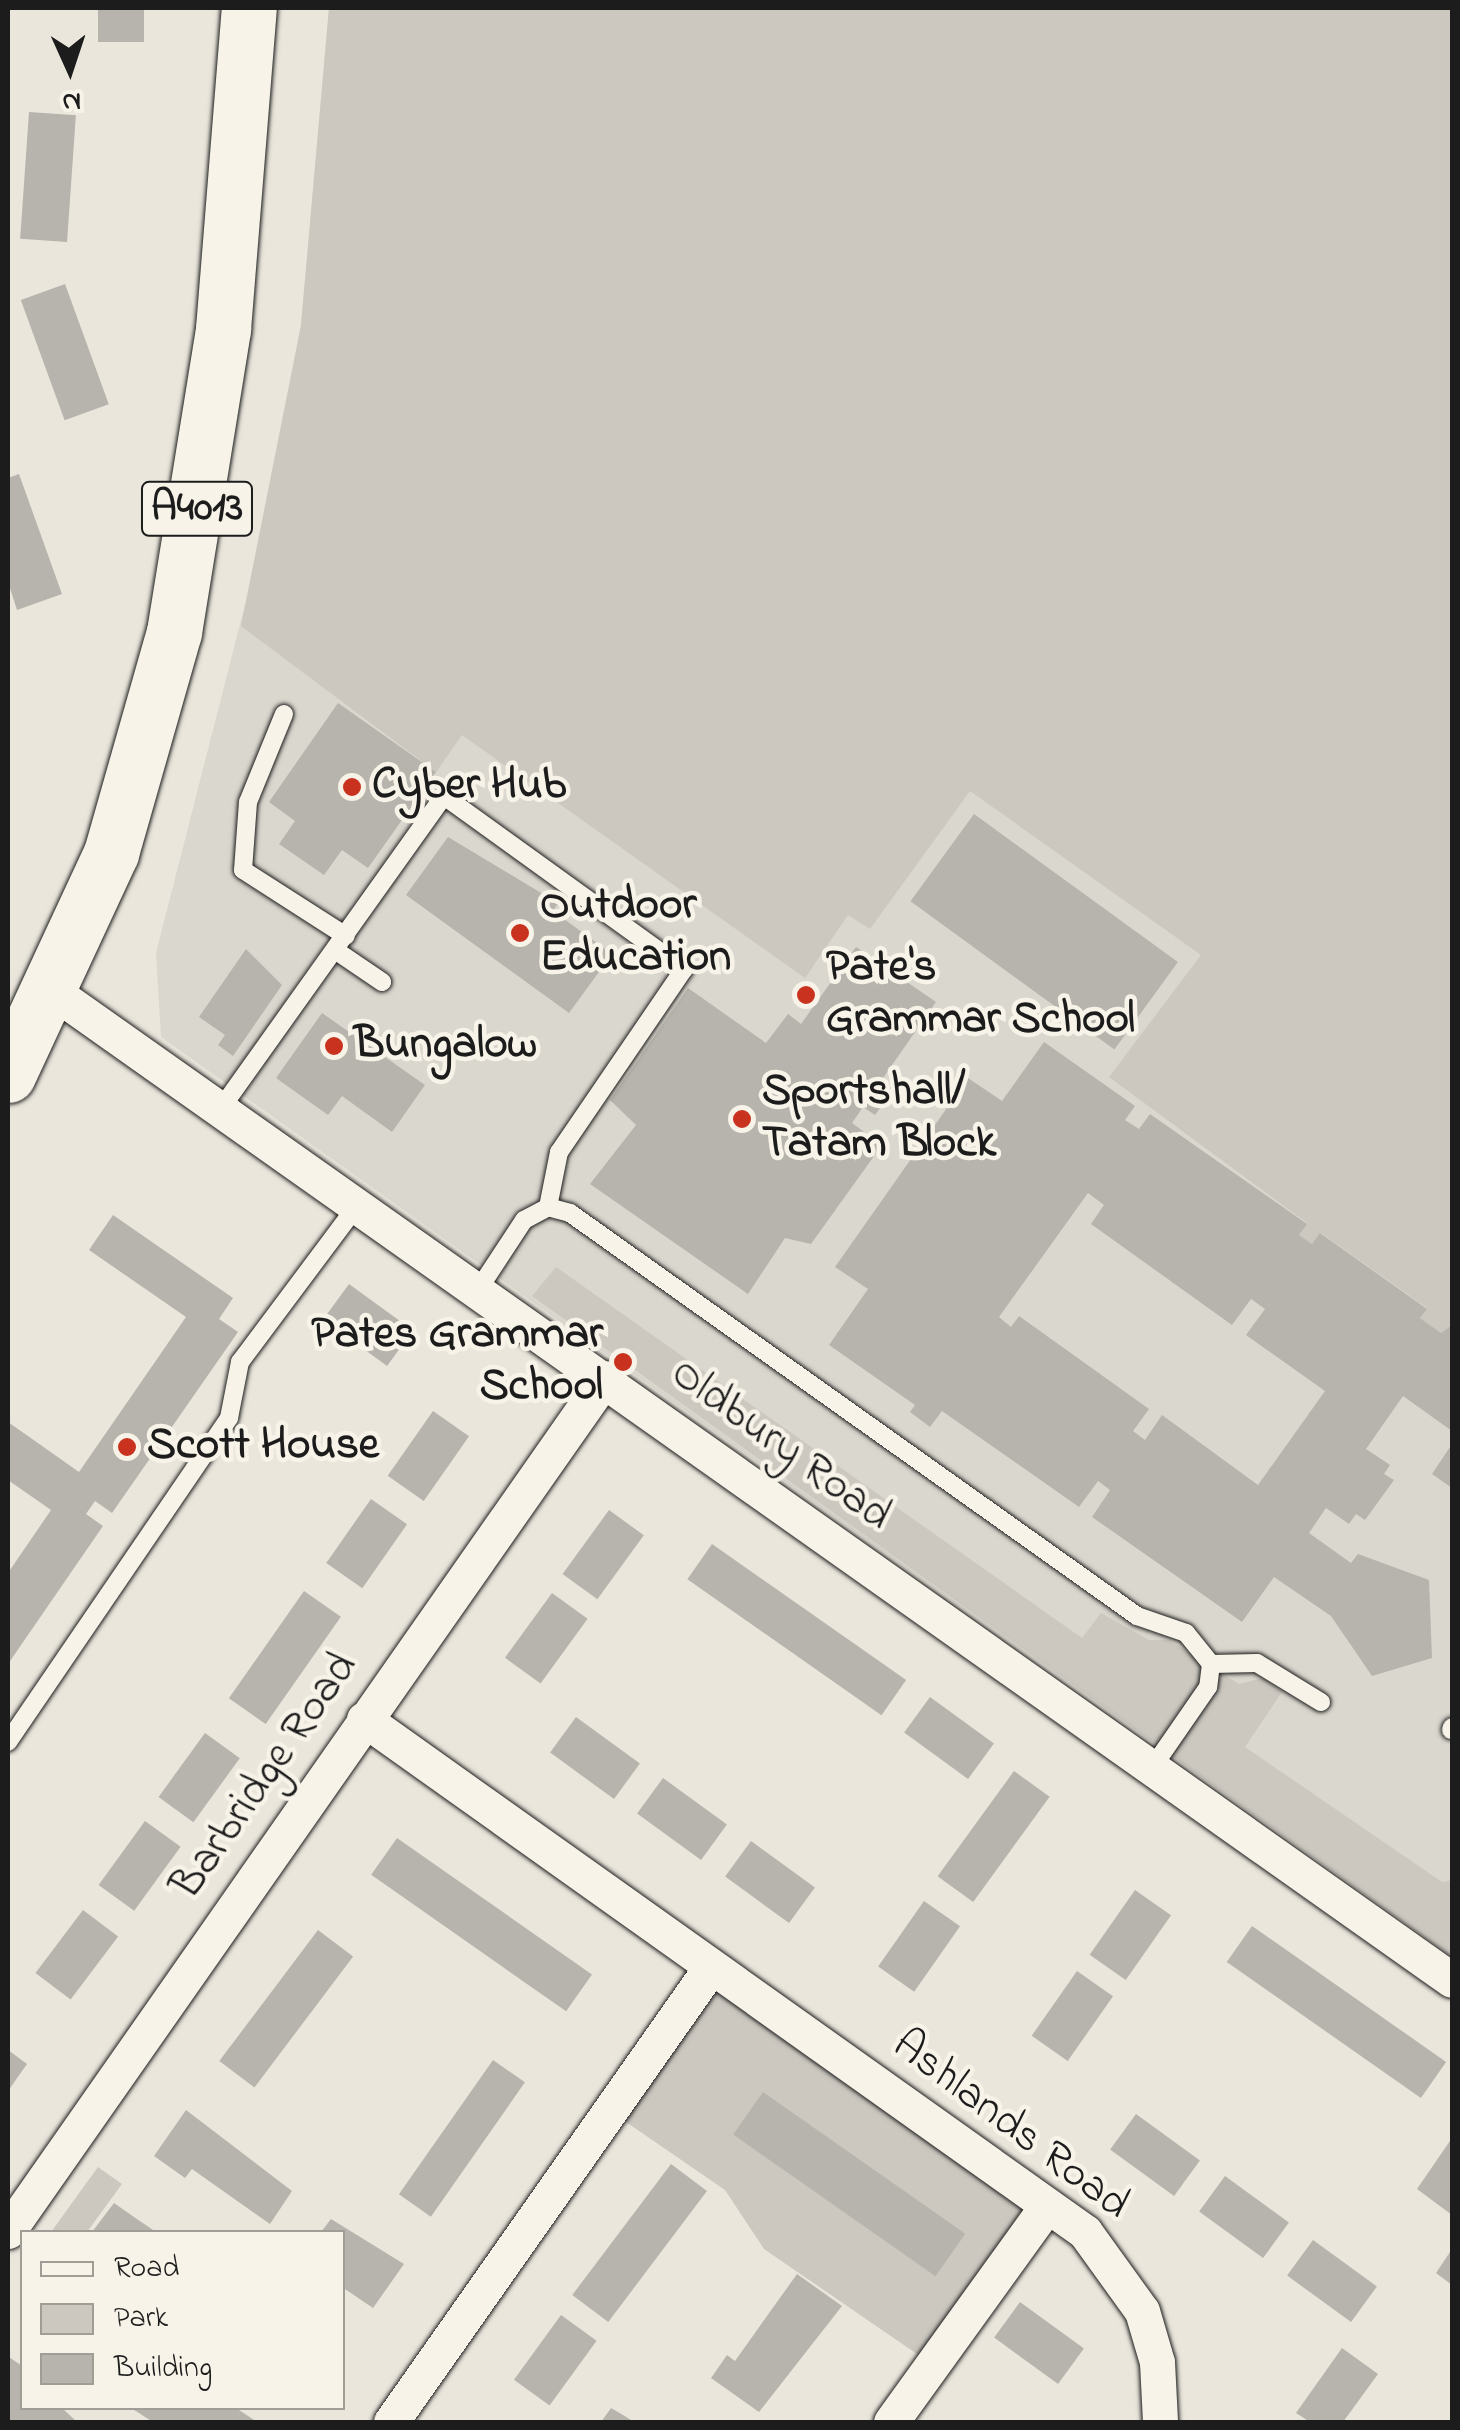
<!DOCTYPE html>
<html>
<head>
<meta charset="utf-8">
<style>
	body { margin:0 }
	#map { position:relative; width:1460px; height:2430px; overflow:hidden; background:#eae6dc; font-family:"Indie Flower",sans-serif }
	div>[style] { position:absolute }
	.built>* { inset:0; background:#dad7ce }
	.green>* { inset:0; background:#ccc8c0 }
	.building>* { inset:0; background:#b6b4ac; transform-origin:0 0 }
	.roads { filter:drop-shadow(0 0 2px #1c1c1c) drop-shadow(0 0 2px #1c1c1c) }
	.service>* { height:18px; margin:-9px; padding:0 9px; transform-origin:9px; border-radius:9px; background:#f7f3e8 }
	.minor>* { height:35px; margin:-17.5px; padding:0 17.5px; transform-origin:17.5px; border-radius:17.5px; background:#f7f3e8 }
	.primary>* { height:55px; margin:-27.5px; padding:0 27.5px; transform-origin:27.5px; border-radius:27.5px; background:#f7f3e8 }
	.dots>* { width:28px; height:28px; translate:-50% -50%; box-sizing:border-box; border:5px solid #f7f3e8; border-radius:50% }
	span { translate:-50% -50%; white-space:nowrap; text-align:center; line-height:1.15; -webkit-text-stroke:9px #f7f3e8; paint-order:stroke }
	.shield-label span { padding:2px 8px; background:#f7f3e8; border:2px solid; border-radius:8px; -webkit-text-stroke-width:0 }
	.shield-label { font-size:42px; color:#1c1c1c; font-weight:700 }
	.poi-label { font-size:45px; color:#1c1c1c; font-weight:700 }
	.left { translate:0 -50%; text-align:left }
	.right { translate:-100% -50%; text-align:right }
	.street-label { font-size:45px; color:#1c1c1c }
	.frame { position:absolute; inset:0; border:10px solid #1c1c1c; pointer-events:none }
	.legend { position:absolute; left:20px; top:2230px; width:325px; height:180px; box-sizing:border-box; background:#f7f3e8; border:2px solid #9f9d96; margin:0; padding:12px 18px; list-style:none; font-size:30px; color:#1c1c1c }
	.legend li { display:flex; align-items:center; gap:20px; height:50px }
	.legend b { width:50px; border:2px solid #9f9d96 }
	.north { position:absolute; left:20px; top:20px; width:100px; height:100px; -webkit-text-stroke:8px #f7f3e8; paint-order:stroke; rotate:177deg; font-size:28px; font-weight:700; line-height:40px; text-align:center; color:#1c1c1c }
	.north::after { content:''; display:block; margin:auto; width:35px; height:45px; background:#1c1c1c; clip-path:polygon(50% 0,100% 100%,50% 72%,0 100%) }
</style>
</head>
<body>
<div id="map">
	<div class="built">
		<i style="clip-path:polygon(329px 8px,1452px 8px,1451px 1956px,161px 1037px,156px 953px,263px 534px,301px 325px)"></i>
	</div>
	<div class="green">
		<i style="clip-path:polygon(329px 8px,1452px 8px,1452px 1325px,1441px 1333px,1420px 1318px,1427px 1308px,1321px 1233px,1312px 1244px,1299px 1235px,1307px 1223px,1109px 1077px,1201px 955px,970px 791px,870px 929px,848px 915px,805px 978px,462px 735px,436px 772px,241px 626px,301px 325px)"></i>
		<i style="clip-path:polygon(556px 1267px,1082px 1638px,1101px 1613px,1149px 1640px,1168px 1640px,1239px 1684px,1263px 1678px,1282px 1692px,1245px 1747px,1442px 1882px,1452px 1880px,1451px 1956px,532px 1296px)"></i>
		<i style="clip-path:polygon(711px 1967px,1047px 2206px,933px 2365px,764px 2249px,725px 2190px,610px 2111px)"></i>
		<i style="clip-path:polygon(98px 2167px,122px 2184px,87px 2232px,51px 2232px)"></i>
	</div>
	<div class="building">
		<i style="left:98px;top:8px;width:46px;height:34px"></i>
		<i style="left:29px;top:112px;width:47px;height:127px;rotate:4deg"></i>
		<i style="left:65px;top:284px;width:128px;height:47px;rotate:70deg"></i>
		<i style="clip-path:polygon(19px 474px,62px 594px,17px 610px,8px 582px,8px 478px)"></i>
		<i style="clip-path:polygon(338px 703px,436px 772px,368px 868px,342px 850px,324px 875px,279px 844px,295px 821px,269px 802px)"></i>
		<i style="left:974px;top:814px;width:252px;height:108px;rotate:36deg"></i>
		<i style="clip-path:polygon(448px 837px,558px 903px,553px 911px,612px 954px,569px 1013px,406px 895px)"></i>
		<i style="clip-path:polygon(856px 947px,936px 1002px,883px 1078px,895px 1087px,875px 1115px,863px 1107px,852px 1123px,882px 1145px,811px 1244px,785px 1238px,748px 1294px,590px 1184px,636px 1125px,610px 1100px,688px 988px,766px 1043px,788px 1014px,801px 1024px)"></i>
		<i style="clip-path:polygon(246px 949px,282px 985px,233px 1056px,218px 1045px,225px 1035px,199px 1017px)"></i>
		<i style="clip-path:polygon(322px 1013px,425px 1085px,392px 1132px,342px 1096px,328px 1115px,276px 1078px)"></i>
		<i style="clip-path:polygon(evenodd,1044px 1042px,1135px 1106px,1125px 1120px,1139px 1129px,1150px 1114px,1307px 1224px,1299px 1235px,1312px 1244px,1320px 1233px,1427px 1309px,1420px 1318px,1441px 1333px,1452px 1325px,1452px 1431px,1403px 1396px,1366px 1449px,1390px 1465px,1384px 1474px,1394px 1480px,1365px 1520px,1356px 1514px,1349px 1524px,1326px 1508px,1309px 1533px,1351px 1563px,1358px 1554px,1429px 1580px,1432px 1658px,1372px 1676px,1331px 1616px,1274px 1577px,1242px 1622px,1092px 1517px,1110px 1490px,1098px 1481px,1079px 1507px,942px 1411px,930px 1427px,910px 1412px,915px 1405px,829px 1345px,868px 1289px,835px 1267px,968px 1078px,1002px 1101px,1044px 1042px,1088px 1193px,1104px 1205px,1091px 1224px,1232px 1325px,1251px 1299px,1265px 1309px,1246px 1335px,1325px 1391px,1258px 1485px,1162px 1415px,1145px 1440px,1133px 1431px,1149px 1409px,1019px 1316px,1011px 1327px,999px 1317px,1088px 1193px)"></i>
		<i style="clip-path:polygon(113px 1215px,233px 1298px,219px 1319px,238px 1332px,112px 1513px,95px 1501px,86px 1514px,103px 1526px,8px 1664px,8px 1573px,51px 1510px,8px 1480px,8px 1422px,79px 1472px,186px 1317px,89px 1250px)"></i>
		<i style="left:349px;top:1284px;width:79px;height:44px;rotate:36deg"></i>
		<i style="left:433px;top:1411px;width:44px;height:79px;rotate:35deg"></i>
		<i style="clip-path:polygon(1452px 1444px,1452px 1488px,1432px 1474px)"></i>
		<i style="left:371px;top:1499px;width:44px;height:78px;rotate:35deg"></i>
		<i style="left:609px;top:1510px;width:43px;height:79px;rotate:36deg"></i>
		<i style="left:712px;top:1544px;width:237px;height:43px;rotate:35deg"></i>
		<i style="left:304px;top:1591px;width:45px;height:131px;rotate:35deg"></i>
		<i style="left:552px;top:1593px;width:44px;height:80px;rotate:36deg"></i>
		<i style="left:930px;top:1697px;width:79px;height:44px;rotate:36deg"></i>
		<i style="left:576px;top:1717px;width:79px;height:44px;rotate:36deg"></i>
		<i style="left:205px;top:1733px;width:43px;height:79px;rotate:36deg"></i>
		<i style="left:1014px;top:1771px;width:44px;height:130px;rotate:36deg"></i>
		<i style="left:663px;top:1778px;width:79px;height:44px;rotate:36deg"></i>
		<i style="left:145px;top:1821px;width:44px;height:79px;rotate:36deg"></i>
		<i style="left:397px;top:1838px;width:238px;height:45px;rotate:35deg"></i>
		<i style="left:751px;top:1841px;width:79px;height:44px;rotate:36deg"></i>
		<i style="left:1135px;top:1890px;width:44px;height:79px;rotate:35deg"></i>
		<i style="left:924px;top:1901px;width:44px;height:80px;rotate:35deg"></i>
		<i style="left:83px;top:1910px;width:44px;height:79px;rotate:37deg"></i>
		<i style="left:1252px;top:1926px;width:237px;height:44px;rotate:35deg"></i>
		<i style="left:318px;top:1930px;width:44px;height:164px;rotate:37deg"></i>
		<i style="left:1077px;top:1971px;width:44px;height:79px;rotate:35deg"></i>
		<i style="clip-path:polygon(8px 2050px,27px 2064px,8px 2091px)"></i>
		<i style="left:493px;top:2060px;width:39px;height:164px;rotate:35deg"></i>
		<i style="left:763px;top:2092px;width:247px;height:52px;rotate:35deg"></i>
		<i style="clip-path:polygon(186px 2110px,292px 2191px,270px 2224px,192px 2169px,185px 2178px,154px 2156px)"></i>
		<i style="left:1136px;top:2114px;width:79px;height:44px;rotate:36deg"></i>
		<i style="clip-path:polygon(1452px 2138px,1452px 2215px,1417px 2189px)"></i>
		<i style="left:671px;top:2164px;width:45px;height:164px;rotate:37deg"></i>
		<i style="left:1225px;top:2176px;width:79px;height:44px;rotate:36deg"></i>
		<i style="clip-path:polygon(114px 2203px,134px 2217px,156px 2232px,92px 2232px)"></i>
		<i style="clip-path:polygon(331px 2219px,404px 2264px,373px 2308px,342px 2287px,342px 2232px,321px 2232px)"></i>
		<i style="left:1313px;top:2240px;width:79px;height:44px;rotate:36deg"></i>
		<i style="clip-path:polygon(1452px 2249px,1452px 2285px,1436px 2273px)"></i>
		<i style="clip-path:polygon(797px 2274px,842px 2306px,759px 2412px,711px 2378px,727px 2355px,735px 2361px)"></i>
		<i style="left:1020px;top:2302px;width:79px;height:44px;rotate:36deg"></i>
		<i style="left:561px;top:2315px;width:44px;height:80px;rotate:36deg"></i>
		<i style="clip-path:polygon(1342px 2348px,1378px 2374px,1343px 2422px,1310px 2422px,1296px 2413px)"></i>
		<i style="clip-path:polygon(9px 2357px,22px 2366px,22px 2408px,62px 2408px,77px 2422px,8px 2422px)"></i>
		<i style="clip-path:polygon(131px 2408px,236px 2408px,257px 2422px,153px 2422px)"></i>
		<i style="clip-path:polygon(611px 2408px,623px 2415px,634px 2422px,601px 2422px)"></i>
	</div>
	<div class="roads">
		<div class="service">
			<i style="left:284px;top:714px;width:95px;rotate:112.2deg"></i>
			<i style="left:248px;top:802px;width:68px;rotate:94.2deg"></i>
			<i style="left:243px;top:870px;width:122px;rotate:32.7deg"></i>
			<i style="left:335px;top:950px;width:57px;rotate:34.2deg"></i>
			<i style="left:222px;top:1107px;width:382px;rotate:-54.5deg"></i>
			<i style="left:444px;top:796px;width:296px;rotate:35.8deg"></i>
			<i style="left:684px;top:969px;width:222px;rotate:124.3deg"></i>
			<i style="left:559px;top:1152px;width:56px;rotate:101.3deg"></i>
			<i style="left:480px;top:1287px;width:80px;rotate:-56.7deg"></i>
			<i style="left:524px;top:1220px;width:27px;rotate:-28deg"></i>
			<i style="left:548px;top:1207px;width:23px;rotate:15deg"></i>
			<i style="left:570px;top:1213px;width:696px;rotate:35.4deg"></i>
			<i style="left:1137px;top:1616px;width:52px;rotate:19.1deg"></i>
			<i style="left:1186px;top:1633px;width:40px;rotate:51deg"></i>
			<i style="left:1211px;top:1664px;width:23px;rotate:97deg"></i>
			<i style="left:1208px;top:1687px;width:102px;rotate:124.6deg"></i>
			<i style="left:1211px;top:1664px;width:46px;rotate:-1.2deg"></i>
			<i style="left:1257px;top:1663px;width:75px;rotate:31.4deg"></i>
			<i style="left:1451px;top:1730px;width:3px;rotate:-72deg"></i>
			<i style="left:8px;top:1742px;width:392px;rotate:-55.7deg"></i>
			<i style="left:229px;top:1418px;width:57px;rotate:-78.9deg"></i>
			<i style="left:240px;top:1362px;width:199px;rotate:-53.2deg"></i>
		</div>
		<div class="minor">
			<i style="left:51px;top:990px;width:1715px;rotate:35.25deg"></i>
			<i style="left:364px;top:1719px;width:885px;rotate:35.43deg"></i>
			<i style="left:1085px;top:2232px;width:97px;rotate:54.2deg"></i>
			<i style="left:1142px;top:2311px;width:53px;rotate:73.6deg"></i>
			<i style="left:1157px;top:2362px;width:60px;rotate:87.1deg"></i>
			<i style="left:8px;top:2231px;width:1041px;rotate:-55.01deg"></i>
			<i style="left:391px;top:2422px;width:556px;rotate:-54.88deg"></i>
			<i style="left:891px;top:2422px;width:266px;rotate:-54.2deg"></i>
		</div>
		<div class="primary">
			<i style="left:8px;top:1075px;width:245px;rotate:-65.1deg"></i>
			<i style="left:111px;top:853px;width:230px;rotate:-74.1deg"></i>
			<i style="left:174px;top:632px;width:307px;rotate:-80.8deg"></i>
			<i style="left:223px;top:329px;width:322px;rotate:-85.4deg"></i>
		</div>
	</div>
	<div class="dots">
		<i style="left:352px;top:787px;background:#c8321e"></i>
		<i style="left:520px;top:933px;background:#c8321e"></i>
		<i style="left:806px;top:995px;background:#c8321e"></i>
		<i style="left:334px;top:1046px;background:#c8321e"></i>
		<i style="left:742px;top:1119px;background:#c8321e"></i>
		<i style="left:623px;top:1362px;background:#c8321e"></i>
		<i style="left:127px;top:1447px;background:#c8321e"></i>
	</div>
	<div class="shield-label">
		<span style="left:197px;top:509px">A4013</span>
	</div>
	<div class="poi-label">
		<span class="left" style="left:372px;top:787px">Cyber Hub</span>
		<span class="left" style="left:540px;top:933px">Outdoor<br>Education</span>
		<span class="left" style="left:826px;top:995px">Pate's<br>Grammar School</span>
		<span class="left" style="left:354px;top:1046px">Bungalow</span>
		<span class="left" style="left:762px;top:1119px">Sportshall/<br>Tatam Block</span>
		<span class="right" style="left:603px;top:1362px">Pates Grammar<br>School</span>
		<span class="left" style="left:147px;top:1447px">Scott House</span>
	</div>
	<div class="street-label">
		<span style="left:780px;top:1446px;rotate:36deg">Oldbury Road</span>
		<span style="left:266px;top:1777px;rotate:-55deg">Barbridge Road</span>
		<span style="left:1010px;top:2126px;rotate:37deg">Ashlands Road</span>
	</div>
	<div class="frame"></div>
	<ul class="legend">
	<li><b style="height:12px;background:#f7f3e8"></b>Road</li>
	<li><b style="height:28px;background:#ccc8c0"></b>Park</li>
	<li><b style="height:28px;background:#b6b4ac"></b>Building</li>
	</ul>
	<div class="north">N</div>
</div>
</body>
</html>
